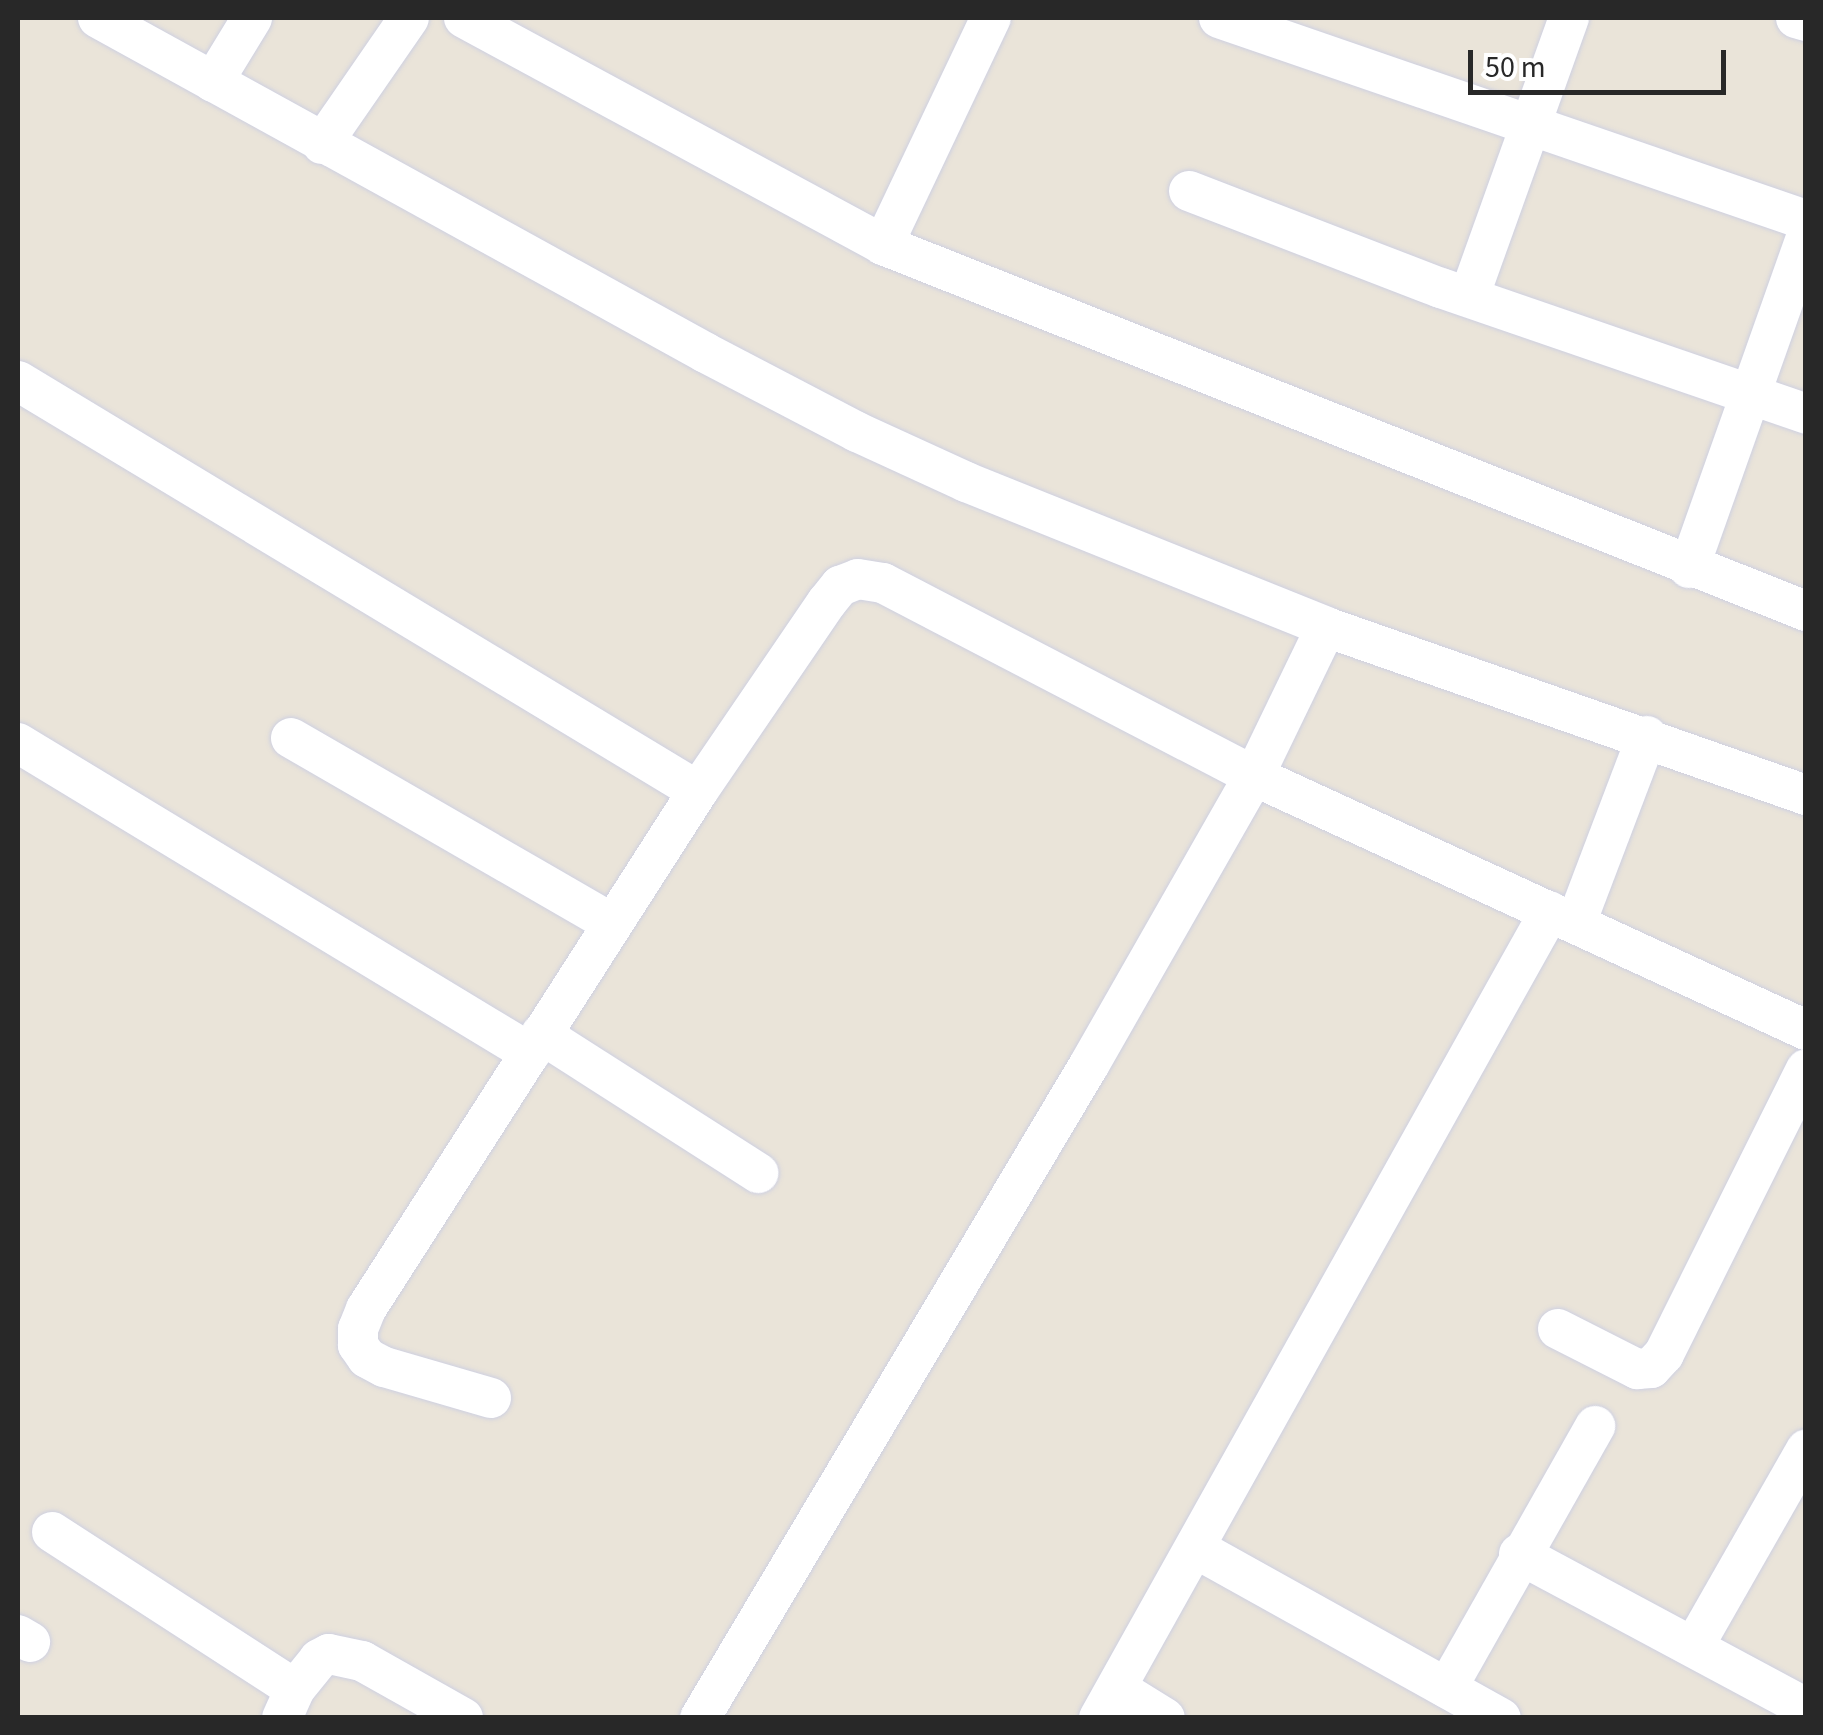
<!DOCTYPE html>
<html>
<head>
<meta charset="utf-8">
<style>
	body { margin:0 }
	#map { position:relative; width:1823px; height:1735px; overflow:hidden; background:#eae4d9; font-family:"Source Sans 3",sans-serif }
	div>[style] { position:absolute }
	.roads { filter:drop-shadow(0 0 2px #ced0e1) drop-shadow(0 0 2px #ced0e1) }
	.minor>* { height:40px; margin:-20px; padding:0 20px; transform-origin:20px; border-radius:20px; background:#fff }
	span { translate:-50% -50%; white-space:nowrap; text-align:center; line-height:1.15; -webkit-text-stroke:8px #fff; paint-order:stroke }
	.frame { position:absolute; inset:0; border:20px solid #282828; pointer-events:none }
	.scale { position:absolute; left:1468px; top:50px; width:258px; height:45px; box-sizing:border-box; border:5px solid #282828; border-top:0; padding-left:12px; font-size:30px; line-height:35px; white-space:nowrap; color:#282828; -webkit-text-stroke:8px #fff; paint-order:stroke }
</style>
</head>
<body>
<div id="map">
	<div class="roads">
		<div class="minor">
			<i style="left:98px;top:18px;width:694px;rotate:28.85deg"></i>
			<i style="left:706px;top:353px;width:170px;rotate:27.6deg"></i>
			<i style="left:857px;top:432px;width:120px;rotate:24.6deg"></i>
			<i style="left:966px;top:482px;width:388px;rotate:21.9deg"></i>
			<i style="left:1326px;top:627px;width:509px;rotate:19.29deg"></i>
			<i style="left:464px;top:18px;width:477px;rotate:28.4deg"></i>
			<i style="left:883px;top:245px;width:993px;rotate:21.63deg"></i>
			<i style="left:1219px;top:18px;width:621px;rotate:18.99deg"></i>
			<i style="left:1796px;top:18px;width:10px;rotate:17deg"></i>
			<i style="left:213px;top:82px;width:75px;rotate:-58.6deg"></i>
			<i style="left:322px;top:144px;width:153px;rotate:-55.4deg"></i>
			<i style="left:1189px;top:191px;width:270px;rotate:21.1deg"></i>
			<i style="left:1441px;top:288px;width:386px;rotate:19deg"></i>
			<i style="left:883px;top:245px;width:251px;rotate:-64.6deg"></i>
			<i style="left:1469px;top:297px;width:296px;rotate:-70.3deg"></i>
			<i style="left:18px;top:381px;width:794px;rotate:31.09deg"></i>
			<i style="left:1689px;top:568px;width:351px;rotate:-70.5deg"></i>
			<i style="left:291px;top:738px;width:370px;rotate:30deg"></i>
			<i style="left:18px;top:743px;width:599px;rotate:31.19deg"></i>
			<i style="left:1576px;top:923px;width:200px;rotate:-69.2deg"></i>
			<i style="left:541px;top:1034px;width:258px;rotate:32.6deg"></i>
			<i style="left:1558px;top:1329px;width:89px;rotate:26.9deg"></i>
			<i style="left:1637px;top:1369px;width:14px;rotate:-4deg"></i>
			<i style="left:1651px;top:1368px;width:19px;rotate:-47deg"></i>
			<i style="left:1664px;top:1354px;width:318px;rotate:-63.5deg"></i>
			<i style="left:491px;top:1398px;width:111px;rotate:-163.8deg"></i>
			<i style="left:384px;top:1367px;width:19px;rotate:-152deg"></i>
			<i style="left:367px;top:1358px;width:16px;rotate:-125deg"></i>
			<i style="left:358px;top:1345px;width:16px;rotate:-90deg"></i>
			<i style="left:358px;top:1329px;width:22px;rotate:-68deg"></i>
			<i style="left:366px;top:1309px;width:615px;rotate:-57.34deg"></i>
			<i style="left:698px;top:791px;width:229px;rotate:-55.7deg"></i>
			<i style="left:827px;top:602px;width:21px;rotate:-51deg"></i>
			<i style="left:840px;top:586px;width:19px;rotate:-21deg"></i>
			<i style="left:858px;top:579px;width:25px;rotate:9deg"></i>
			<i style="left:883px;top:583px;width:418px;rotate:27.5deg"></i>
			<i style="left:1254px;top:776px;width:608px;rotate:24.71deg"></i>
			<i style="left:52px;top:1532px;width:289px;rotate:32.9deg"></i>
			<i style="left:1195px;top:1548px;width:350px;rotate:29.1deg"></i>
			<i style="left:1519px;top:1554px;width:326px;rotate:28.2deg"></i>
			<i style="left:18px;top:1635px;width:14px;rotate:30deg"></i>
			<i style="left:1694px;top:1646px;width:226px;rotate:-60.3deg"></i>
			<i style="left:1447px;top:1688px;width:301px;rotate:-60.5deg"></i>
			<i style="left:1118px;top:1689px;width:55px;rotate:31.7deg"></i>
			<i style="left:282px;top:1718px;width:32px;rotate:-66deg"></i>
			<i style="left:295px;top:1689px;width:38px;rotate:-51deg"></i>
			<i style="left:319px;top:1659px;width:11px;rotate:-27deg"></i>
			<i style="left:329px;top:1654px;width:34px;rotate:12deg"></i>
			<i style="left:362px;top:1661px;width:116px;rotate:29.4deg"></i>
			<i style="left:700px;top:1718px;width:760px;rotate:-59.22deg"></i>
			<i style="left:1089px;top:1065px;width:333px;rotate:-60.3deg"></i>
			<i style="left:1254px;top:776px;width:165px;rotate:-64.2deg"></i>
			<i style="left:1099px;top:1718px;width:924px;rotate:-60.8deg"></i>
		</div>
	</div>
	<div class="frame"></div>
	<div class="scale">50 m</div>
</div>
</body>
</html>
